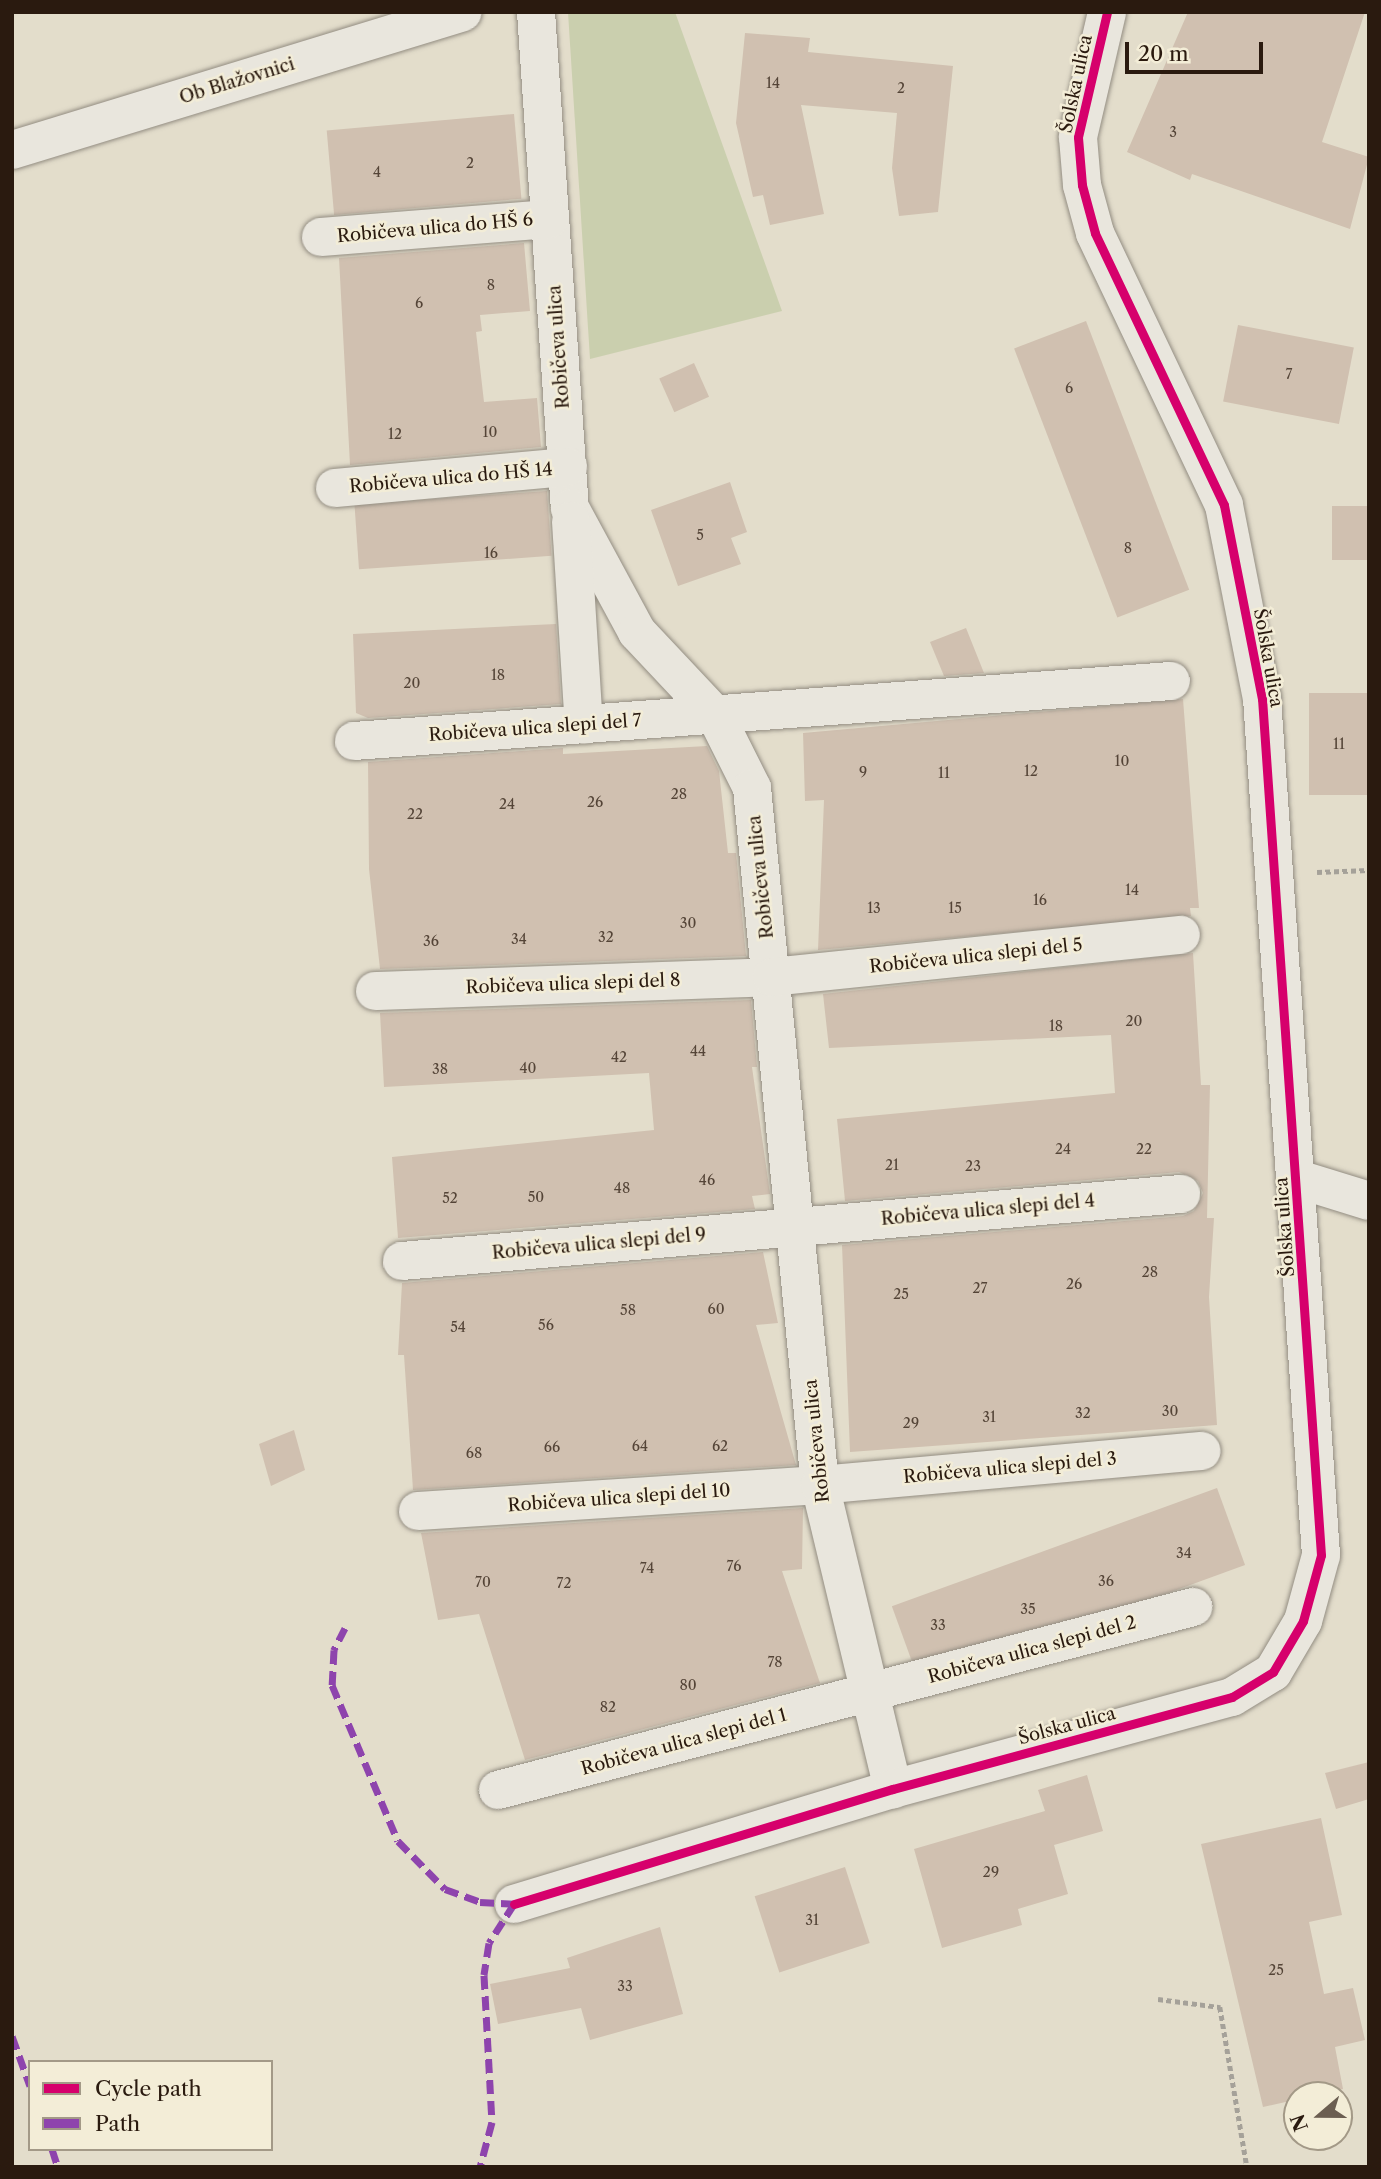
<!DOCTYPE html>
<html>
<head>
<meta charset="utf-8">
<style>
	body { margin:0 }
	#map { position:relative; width:1381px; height:2179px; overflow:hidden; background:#e3ddcb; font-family:"Libre Caslon Text",serif }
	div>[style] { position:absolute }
	.green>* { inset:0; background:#cacfae }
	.building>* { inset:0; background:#d0c0b0; transform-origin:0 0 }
	.path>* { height:4.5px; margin-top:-2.25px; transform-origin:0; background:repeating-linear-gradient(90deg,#a5a199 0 5px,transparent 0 8.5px) }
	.roads { filter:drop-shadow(0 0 2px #938d82) drop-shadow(0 0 2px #938d82) }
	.minor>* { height:38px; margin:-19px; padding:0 19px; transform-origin:19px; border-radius:19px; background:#e9e6dd }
	.quiet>* { height:7px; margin-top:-3.5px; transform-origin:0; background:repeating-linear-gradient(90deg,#8e44ad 0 14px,transparent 0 21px) }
	.cycleway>* { height:9px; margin:-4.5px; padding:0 4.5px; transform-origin:4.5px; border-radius:4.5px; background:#d6006c }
	span { translate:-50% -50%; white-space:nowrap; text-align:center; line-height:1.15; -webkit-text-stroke:5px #f3edd7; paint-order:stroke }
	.number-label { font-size:14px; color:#544437 }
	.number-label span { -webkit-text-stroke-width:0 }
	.street-label { font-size:18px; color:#2a1a0f }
	.frame { position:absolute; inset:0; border:14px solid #2a1a0f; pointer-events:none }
	.legend { position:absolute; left:28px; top:2060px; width:245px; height:91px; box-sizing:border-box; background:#f3edd7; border:2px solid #a39987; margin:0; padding:9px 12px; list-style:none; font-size:21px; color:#2a1a0f }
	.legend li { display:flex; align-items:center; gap:14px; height:35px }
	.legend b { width:35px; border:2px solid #a39987 }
	.north { position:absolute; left:1283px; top:2081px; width:70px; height:70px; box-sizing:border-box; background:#f3edd7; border:2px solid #a39987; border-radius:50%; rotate:250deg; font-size:19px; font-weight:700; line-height:28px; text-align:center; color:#2a1a0f }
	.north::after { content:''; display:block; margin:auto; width:24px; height:32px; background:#6b5e51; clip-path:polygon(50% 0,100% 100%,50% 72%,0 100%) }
	.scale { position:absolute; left:1125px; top:42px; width:138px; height:32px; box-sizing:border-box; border:4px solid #2a1a0f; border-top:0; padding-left:9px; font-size:21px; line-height:24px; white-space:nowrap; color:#2a1a0f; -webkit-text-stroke:5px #f3edd7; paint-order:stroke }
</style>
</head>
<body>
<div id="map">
	<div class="green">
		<i style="clip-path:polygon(568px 12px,675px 12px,782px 311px,590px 359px)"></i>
	</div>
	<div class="building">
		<i style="clip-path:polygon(1188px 12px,1365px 12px,1322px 142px,1369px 157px,1350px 229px,1192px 174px,1190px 180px,1127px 152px)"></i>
		<i style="clip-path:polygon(745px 33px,810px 38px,808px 52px,953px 66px,938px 212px,899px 216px,892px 168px,897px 113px,801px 105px,824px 214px,770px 225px,763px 195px,753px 197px,736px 123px)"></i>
		<i style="left:514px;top:114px;width:85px;height:188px;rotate:85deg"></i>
		<i style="clip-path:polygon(524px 243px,530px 311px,480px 315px,482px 331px,476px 332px,484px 402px,537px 398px,541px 447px,350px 465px,339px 258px)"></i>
		<i style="left:1086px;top:321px;width:288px;height:77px;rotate:69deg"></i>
		<i style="left:1238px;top:325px;width:118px;height:78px;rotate:11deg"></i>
		<i style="left:694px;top:363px;width:37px;height:38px;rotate:66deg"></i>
		<i style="clip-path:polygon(730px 482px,747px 532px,731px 538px,741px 564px,678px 586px,651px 510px)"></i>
		<i style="left:547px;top:491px;width:65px;height:193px;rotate:86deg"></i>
		<i style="left:1369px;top:506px;width:54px;height:37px;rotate:90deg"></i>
		<i style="clip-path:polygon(556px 624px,561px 704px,368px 718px,356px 713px,353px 634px)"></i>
		<i style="clip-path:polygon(966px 628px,984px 673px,944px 676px,930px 642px)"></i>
		<i style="left:1369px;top:693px;width:102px;height:60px;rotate:90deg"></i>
		<i style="clip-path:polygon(1183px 699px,1199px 908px,1190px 908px,1191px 916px,818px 950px,824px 800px,805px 801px,803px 733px)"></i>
		<i style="clip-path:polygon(707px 746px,719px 771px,728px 853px,736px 853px,746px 956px,380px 969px,369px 869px,368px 762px,563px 748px,563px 754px)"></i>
		<i style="clip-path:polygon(1193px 953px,1201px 1085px,1210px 1085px,1207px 1218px,1214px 1218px,1209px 1297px,1217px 1425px,850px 1452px,842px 1245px,1183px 1216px,1194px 1211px,1203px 1193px,1198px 1181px,1179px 1172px,845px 1201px,837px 1119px,1115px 1093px,1111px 1035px,829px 1048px,823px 994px)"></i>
		<i style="clip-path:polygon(751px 1000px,757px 1067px,752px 1067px,770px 1194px,752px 1196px,755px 1209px,398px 1238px,392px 1157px,654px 1130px,649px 1073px,384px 1087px,380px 1013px)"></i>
		<i style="clip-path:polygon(763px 1252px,778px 1323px,756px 1325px,796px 1465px,413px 1490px,404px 1355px,398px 1355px,402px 1283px)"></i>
		<i style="clip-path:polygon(294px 1430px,305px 1470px,271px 1486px,259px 1444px)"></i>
		<i style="left:1217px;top:1488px;width:82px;height:346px;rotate:70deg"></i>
		<i style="clip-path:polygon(803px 1508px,802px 1569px,782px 1571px,820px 1683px,525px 1760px,479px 1614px,438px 1620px,421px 1533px)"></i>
		<i style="clip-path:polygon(1369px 1762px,1369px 1799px,1336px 1809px,1325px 1773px)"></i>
		<i style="clip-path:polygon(1087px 1775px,1103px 1831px,1054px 1845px,1068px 1894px,1018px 1909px,1022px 1925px,942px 1948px,914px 1849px,1045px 1811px,1038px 1790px)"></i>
		<i style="clip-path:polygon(1321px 1818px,1342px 1915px,1309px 1922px,1324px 1994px,1353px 1988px,1365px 2040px,1335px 2047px,1343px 2089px,1263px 2107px,1201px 1844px)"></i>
		<i style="left:845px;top:1867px;width:80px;height:95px;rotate:72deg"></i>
		<i style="clip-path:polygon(660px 1927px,683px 2014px,590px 2040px,581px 2008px,498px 2024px,490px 1984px,570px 1968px,567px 1958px)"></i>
	</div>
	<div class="path">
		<i style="left:1317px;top:872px;width:52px;rotate:-2.2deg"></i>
		<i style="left:1158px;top:1999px;width:63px;rotate:7.4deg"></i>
		<i style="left:1220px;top:2007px;width:162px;rotate:80.4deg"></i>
	</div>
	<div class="roads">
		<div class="minor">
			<i style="left:536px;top:12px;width:497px;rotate:86.1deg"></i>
			<i style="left:570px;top:508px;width:141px;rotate:61.6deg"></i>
			<i style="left:637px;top:632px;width:115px;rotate:46.8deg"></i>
			<i style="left:716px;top:716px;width:80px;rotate:63.4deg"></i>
			<i style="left:752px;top:788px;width:700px;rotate:84.43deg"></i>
			<i style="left:820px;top:1485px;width:313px;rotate:76.5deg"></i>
			<i style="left:12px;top:150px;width:471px;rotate:-17deg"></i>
			<i style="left:321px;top:237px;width:229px;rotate:-4.5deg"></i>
			<i style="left:335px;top:488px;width:234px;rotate:-5.2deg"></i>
			<i style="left:571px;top:521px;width:204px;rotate:86.4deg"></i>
			<i style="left:354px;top:741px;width:819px;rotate:-4.2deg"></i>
			<i style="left:375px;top:991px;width:397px;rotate:-2deg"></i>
			<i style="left:772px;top:977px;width:411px;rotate:-5.9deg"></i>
			<i style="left:1298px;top:1179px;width:74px;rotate:17.2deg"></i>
			<i style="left:402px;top:1261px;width:782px;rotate:-4.92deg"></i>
			<i style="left:418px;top:1511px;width:403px;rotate:-3.7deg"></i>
			<i style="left:820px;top:1485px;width:383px;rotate:-5.1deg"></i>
			<i style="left:498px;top:1790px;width:719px;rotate:-14.75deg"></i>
			<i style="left:514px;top:1904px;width:396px;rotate:-16.9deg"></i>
			<i style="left:893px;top:1789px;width:351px;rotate:-15.2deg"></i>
			<i style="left:1232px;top:1697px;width:48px;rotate:-31.4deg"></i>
			<i style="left:1273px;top:1672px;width:59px;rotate:-59.5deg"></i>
			<i style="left:1303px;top:1621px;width:68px;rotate:-74.7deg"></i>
			<i style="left:1321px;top:1555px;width:858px;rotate:-93.94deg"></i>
			<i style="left:1262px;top:699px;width:198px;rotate:-101.1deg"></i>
			<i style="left:1224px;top:505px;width:301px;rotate:-115.4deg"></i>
			<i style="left:1095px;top:233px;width:50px;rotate:-105.2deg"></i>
			<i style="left:1082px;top:185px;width:48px;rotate:-94.8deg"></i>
			<i style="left:1078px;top:137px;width:128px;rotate:-76.9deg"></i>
		</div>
	</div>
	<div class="quiet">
		<i style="left:345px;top:1628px;width:25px;rotate:117deg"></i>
		<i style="left:334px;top:1650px;width:35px;rotate:93deg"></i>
		<i style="left:332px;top:1685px;width:169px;rotate:67.1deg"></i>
		<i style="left:398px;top:1841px;width:67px;rotate:45.6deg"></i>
		<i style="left:445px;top:1889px;width:37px;rotate:20deg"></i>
		<i style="left:480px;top:1902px;width:34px;rotate:3deg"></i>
		<i style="left:514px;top:1904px;width:46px;rotate:122.7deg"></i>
		<i style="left:489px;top:1943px;width:32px;rotate:99deg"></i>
		<i style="left:484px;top:1975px;width:147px;rotate:86.9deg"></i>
		<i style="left:492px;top:2122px;width:47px;rotate:104.9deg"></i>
		<i style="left:12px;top:2036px;width:53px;rotate:70.2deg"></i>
		<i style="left:52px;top:2149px;width:19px;rotate:72deg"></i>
	</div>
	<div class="cycleway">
		<i style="left:514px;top:1904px;width:396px;rotate:-16.9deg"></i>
		<i style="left:893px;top:1789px;width:351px;rotate:-15.2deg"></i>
		<i style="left:1232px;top:1697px;width:48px;rotate:-31.4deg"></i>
		<i style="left:1273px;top:1672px;width:59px;rotate:-59.5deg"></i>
		<i style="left:1303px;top:1621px;width:68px;rotate:-74.7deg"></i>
		<i style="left:1321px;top:1555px;width:858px;rotate:-93.94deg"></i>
		<i style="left:1262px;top:699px;width:198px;rotate:-101.1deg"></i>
		<i style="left:1224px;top:505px;width:301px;rotate:-115.4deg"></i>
		<i style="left:1095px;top:233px;width:50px;rotate:-105.2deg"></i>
		<i style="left:1082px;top:185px;width:48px;rotate:-94.8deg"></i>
		<i style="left:1078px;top:137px;width:128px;rotate:-76.9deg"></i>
	</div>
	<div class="number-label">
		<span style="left:773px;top:83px">14</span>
		<span style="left:901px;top:88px">2</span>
		<span style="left:1173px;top:132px">3</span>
		<span style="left:470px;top:163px">2</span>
		<span style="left:377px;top:172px">4</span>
		<span style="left:491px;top:285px">8</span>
		<span style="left:419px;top:303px">6</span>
		<span style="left:1289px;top:374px">7</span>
		<span style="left:1069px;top:388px">6</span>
		<span style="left:490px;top:432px">10</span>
		<span style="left:395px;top:434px">12</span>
		<span style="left:700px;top:535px">5</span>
		<span style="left:1128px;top:548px">8</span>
		<span style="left:491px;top:553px">16</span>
		<span style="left:498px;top:675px">18</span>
		<span style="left:412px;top:683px">20</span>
		<span style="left:1339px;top:744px">11</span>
		<span style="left:1122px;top:761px">10</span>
		<span style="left:1031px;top:771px">12</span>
		<span style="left:863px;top:772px">9</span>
		<span style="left:944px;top:773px">11</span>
		<span style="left:679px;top:794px">28</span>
		<span style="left:595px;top:802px">26</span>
		<span style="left:507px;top:804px">24</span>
		<span style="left:415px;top:814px">22</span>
		<span style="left:1132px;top:890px">14</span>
		<span style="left:1040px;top:900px">16</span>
		<span style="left:874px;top:908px">13</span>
		<span style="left:955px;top:908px">15</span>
		<span style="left:688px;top:923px">30</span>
		<span style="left:606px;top:937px">32</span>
		<span style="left:519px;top:939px">34</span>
		<span style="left:431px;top:941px">36</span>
		<span style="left:1134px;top:1021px">20</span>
		<span style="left:1056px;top:1026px">18</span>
		<span style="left:698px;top:1051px">44</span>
		<span style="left:619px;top:1057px">42</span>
		<span style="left:528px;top:1068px">40</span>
		<span style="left:440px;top:1069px">38</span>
		<span style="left:1063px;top:1149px">24</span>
		<span style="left:1144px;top:1149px">22</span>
		<span style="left:892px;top:1165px">21</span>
		<span style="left:973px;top:1166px">23</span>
		<span style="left:707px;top:1180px">46</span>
		<span style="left:622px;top:1188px">48</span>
		<span style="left:536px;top:1197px">50</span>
		<span style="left:450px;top:1198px">52</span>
		<span style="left:1150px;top:1272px">28</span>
		<span style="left:1074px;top:1284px">26</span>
		<span style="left:980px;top:1288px">27</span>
		<span style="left:901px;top:1294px">25</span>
		<span style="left:716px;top:1309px">60</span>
		<span style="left:628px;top:1310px">58</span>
		<span style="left:546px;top:1325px">56</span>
		<span style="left:458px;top:1327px">54</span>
		<span style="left:1170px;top:1411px">30</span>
		<span style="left:1083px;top:1413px">32</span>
		<span style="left:989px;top:1417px">31</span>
		<span style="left:911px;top:1423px">29</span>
		<span style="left:640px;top:1446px">64</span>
		<span style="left:720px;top:1446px">62</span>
		<span style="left:552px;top:1447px">66</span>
		<span style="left:474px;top:1453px">68</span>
		<span style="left:1184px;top:1553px">34</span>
		<span style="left:734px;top:1566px">76</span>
		<span style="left:647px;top:1568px">74</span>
		<span style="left:1106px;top:1581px">36</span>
		<span style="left:483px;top:1582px">70</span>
		<span style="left:564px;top:1583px">72</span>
		<span style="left:1028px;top:1609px">35</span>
		<span style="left:938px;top:1625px">33</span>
		<span style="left:775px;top:1662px">78</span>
		<span style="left:688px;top:1685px">80</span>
		<span style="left:608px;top:1707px">82</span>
		<span style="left:991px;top:1872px">29</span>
		<span style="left:812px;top:1920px">31</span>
		<span style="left:1276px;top:1970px">25</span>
		<span style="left:625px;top:1986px">33</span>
	</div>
	<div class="street-label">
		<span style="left:237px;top:81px;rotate:-17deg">Ob Blažovnici</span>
		<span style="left:1076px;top:84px;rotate:-78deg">Šolska ulica</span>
		<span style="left:435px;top:228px;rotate:-5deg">Robičeva ulica do HŠ 6</span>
		<span style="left:559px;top:347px;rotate:-94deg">Robičeva ulica</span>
		<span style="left:451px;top:478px;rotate:-5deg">Robičeva ulica do HŠ 14</span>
		<span style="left:1268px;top:658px;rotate:80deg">Šolska ulica</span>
		<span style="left:535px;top:728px;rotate:-4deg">Robičeva ulica slepi del 7</span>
		<span style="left:761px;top:877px;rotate:-96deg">Robičeva ulica</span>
		<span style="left:976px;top:956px;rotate:-6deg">Robičeva ulica slepi del 5</span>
		<span style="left:573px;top:984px;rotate:-2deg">Robičeva ulica slepi del 8</span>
		<span style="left:988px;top:1210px;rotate:-5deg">Robičeva ulica slepi del 4</span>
		<span style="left:1285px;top:1227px;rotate:-94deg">Šolska ulica</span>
		<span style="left:599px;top:1244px;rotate:-5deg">Robičeva ulica slepi del 9</span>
		<span style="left:817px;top:1441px;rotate:-96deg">Robičeva ulica</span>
		<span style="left:1010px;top:1468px;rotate:-5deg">Robičeva ulica slepi del 3</span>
		<span style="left:619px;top:1498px;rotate:-4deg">Robičeva ulica slepi del 10</span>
		<span style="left:1032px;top:1650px;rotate:-15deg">Robičeva ulica slepi del 2</span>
		<span style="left:1067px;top:1726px;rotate:-15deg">Šolska ulica</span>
		<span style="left:684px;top:1742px;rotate:-15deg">Robičeva ulica slepi del 1</span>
	</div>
	<div class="frame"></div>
	<ul class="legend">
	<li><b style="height:9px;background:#d6006c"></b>Cycle path</li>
	<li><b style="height:9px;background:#8e44ad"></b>Path</li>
	</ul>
	<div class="north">N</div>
	<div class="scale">20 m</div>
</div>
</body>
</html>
